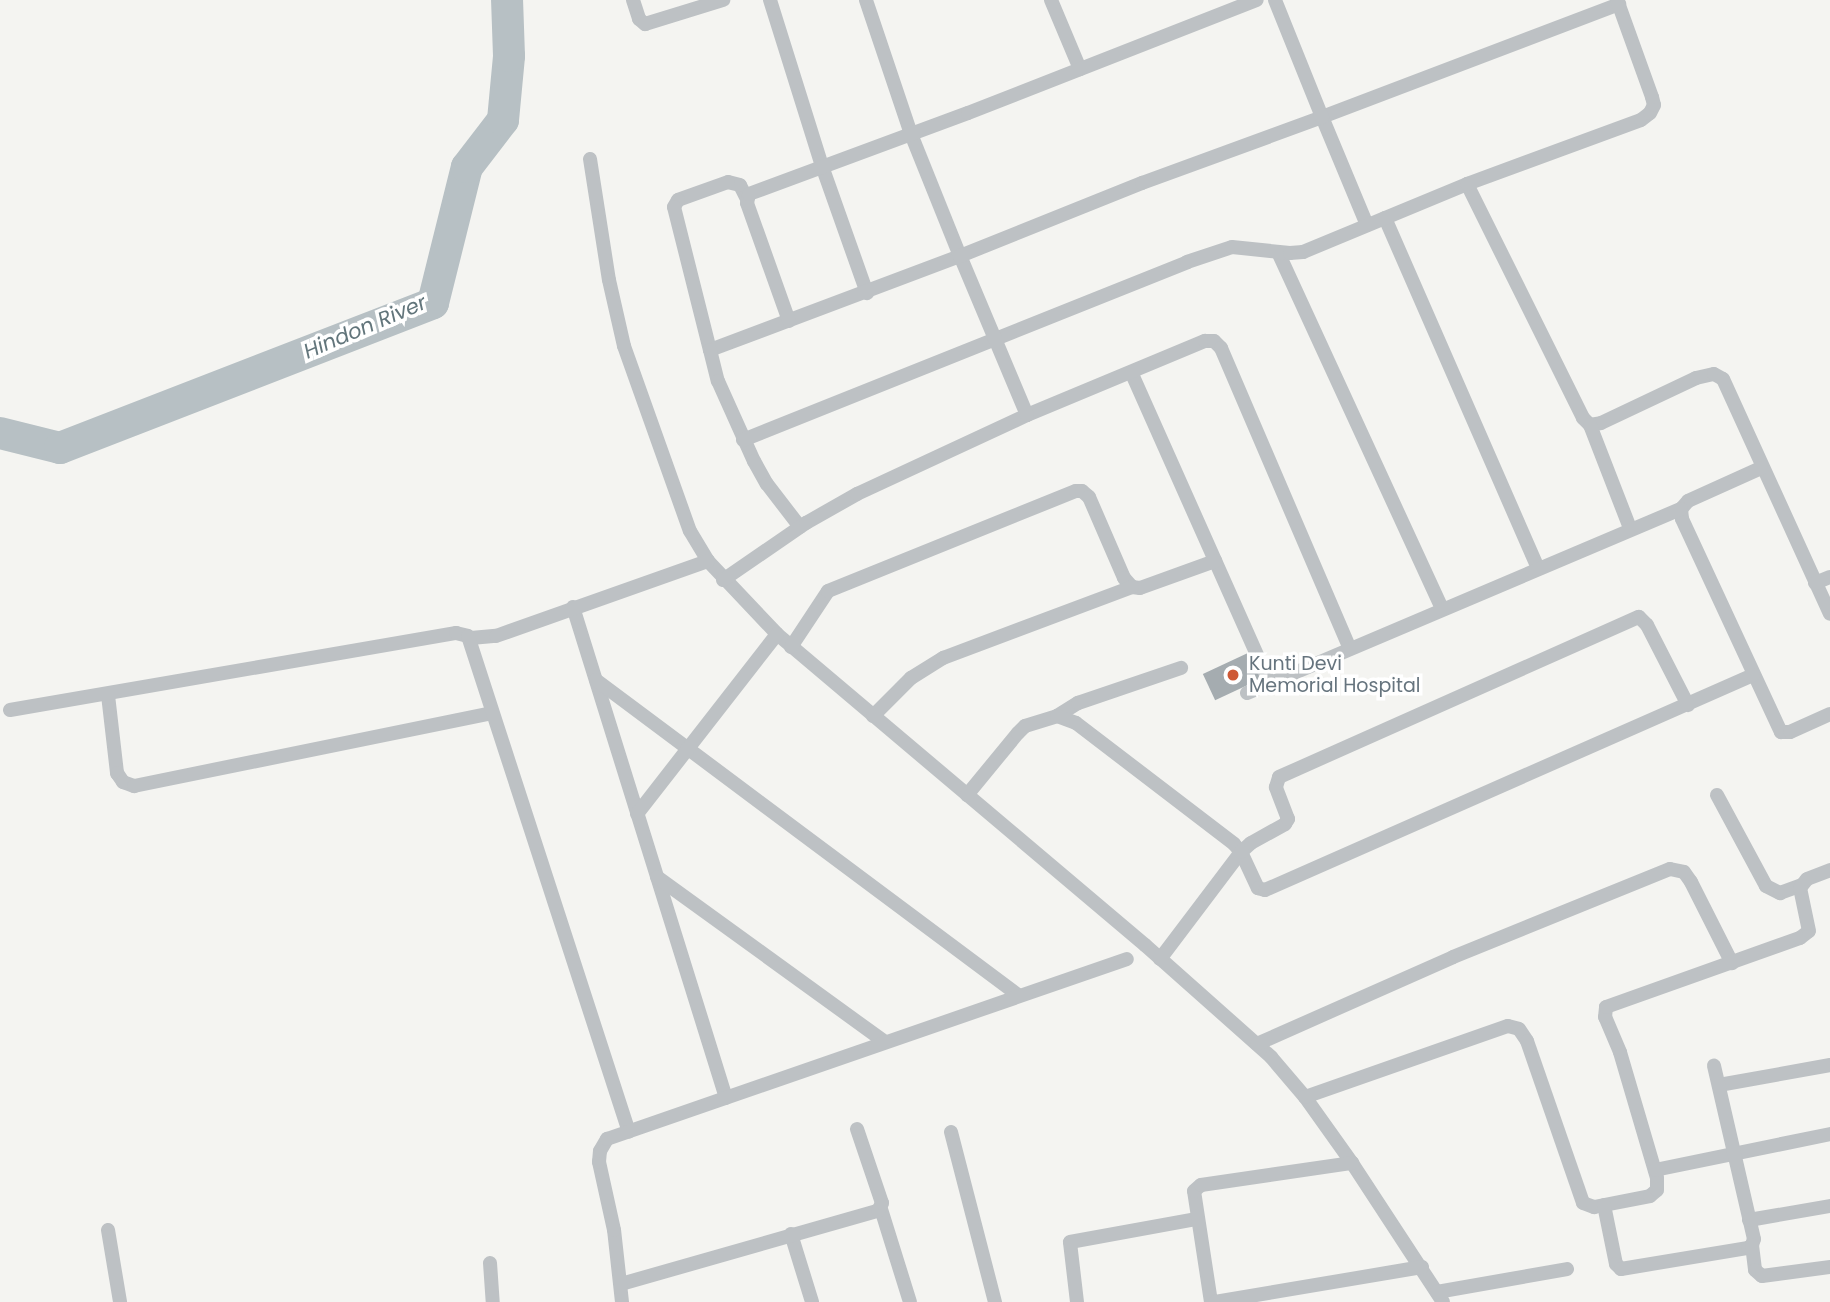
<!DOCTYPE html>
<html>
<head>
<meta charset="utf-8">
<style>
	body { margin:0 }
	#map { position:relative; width:1830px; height:1302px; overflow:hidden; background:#f4f4f1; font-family:Poppins,sans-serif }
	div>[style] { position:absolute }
	.river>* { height:32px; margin:-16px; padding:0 16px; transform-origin:16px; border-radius:16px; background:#b7c0c4 }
	.building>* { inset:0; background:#a5acb0; transform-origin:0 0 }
	.street>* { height:14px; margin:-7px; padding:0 7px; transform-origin:7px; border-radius:7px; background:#bdc1c4 }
	.dots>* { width:19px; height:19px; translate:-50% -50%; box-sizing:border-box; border:4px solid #fff; border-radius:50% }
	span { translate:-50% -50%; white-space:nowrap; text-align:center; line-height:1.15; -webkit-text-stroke:7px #fff; paint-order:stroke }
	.poi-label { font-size:19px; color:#66747e }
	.left { translate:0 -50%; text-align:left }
	.water-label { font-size:21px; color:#62757b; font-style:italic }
</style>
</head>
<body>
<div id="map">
	<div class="river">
		<i style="left:0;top:433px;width:62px;rotate:14deg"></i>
		<i style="left:60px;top:448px;width:400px;rotate:-21.2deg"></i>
		<i style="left:433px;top:303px;width:140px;rotate:-76deg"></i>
		<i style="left:467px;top:167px;width:59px;rotate:-52.5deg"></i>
		<i style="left:503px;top:120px;width:64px;rotate:-84.6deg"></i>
		<i style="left:509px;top:56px;width:56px;rotate:-92deg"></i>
	</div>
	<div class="building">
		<i style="left:1250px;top:652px;width:29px;height:52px;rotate:65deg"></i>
	</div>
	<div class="street">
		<i style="left:633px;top:0;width:20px;rotate:72deg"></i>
		<i style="left:639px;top:19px;width:8px;rotate:40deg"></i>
		<i style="left:645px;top:24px;width:82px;rotate:-17.1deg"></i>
		<i style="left:770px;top:0;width:174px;rotate:72.6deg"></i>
		<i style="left:822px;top:166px;width:135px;rotate:70.5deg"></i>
		<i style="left:1051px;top:0;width:75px;rotate:67.2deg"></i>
		<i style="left:590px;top:159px;width:122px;rotate:81.1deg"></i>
		<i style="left:609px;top:280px;width:68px;rotate:77.2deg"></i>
		<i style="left:624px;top:346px;width:196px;rotate:70.4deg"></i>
		<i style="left:690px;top:531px;width:35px;rotate:59deg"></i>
		<i style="left:708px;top:561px;width:100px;rotate:46.6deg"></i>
		<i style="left:777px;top:634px;width:482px;rotate:40.2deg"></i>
		<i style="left:1145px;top:945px;width:169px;rotate:41.6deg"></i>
		<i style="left:1271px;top:1057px;width:52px;rotate:49.6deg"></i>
		<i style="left:1305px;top:1097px;width:81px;rotate:54.5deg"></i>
		<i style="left:1352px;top:1163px;width:166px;rotate:56.8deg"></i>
		<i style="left:1467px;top:184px;width:261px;rotate:63.6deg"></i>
		<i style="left:1583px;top:418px;width:10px;rotate:45deg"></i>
		<i style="left:1590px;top:425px;width:11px;rotate:-10deg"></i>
		<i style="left:1601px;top:423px;width:105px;rotate:-25.3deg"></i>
		<i style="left:1696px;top:378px;width:18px;rotate:-13deg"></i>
		<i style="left:1714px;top:374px;width:10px;rotate:29deg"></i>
		<i style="left:1723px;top:379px;width:258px;rotate:65.5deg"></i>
		<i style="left:746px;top:197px;width:13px;rotate:-117deg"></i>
		<i style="left:740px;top:185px;width:12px;rotate:-166deg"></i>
		<i style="left:728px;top:182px;width:53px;rotate:160.2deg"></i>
		<i style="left:678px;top:200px;width:8px;rotate:120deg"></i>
		<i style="left:674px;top:207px;width:147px;rotate:75.9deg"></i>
		<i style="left:710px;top:350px;width:267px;rotate:-20.6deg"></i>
		<i style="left:960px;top:256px;width:131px;rotate:-111.9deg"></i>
		<i style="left:911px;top:134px;width:141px;rotate:-108.6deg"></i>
		<i style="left:1385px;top:218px;width:382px;rotate:66.4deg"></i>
		<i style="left:1367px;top:225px;width:117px;rotate:-112.6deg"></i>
		<i style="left:1322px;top:117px;width:318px;rotate:-20.8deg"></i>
		<i style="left:1278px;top:252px;width:393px;rotate:65.3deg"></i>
		<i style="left:789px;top:321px;width:125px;rotate:-109.6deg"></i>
		<i style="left:747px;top:203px;width:9px;rotate:-77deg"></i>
		<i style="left:749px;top:194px;width:233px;rotate:-20.3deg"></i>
		<i style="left:968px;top:113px;width:310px;rotate:-21.4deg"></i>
		<i style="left:710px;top:350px;width:32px;rotate:76deg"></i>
		<i style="left:718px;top:381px;width:88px;rotate:65.8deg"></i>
		<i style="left:754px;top:461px;width:26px;rotate:61deg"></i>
		<i style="left:767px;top:484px;width:54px;rotate:52.5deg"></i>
		<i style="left:1132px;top:374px;width:339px;rotate:66deg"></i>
		<i style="left:1027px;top:415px;width:193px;rotate:-22.6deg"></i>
		<i style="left:1205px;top:341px;width:9px"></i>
		<i style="left:1214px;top:341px;width:10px;rotate:45deg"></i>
		<i style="left:1221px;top:348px;width:327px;rotate:66.8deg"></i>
		<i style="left:1590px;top:425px;width:110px;rotate:68.8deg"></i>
		<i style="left:743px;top:440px;width:478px;rotate:-21.8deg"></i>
		<i style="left:1187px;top:262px;width:47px;rotate:-18.4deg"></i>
		<i style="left:1232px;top:247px;width:58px;rotate:5.9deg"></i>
		<i style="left:1290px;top:253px;width:13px;rotate:-4deg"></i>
		<i style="left:1303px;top:252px;width:178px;rotate:-22.5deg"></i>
		<i style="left:1467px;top:184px;width:185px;rotate:-20.2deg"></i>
		<i style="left:1641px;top:120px;width:11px;rotate:-38deg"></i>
		<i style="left:1650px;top:113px;width:9px;rotate:-63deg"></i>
		<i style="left:1654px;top:105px;width:8px;rotate:-104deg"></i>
		<i style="left:1652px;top:97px;width:103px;rotate:-109.8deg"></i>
		<i style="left:1761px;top:468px;width:80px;rotate:155.7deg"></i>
		<i style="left:1688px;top:501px;width:11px;rotate:131deg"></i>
		<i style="left:1681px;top:509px;width:10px;rotate:84deg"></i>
		<i style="left:1682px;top:519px;width:235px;rotate:65.1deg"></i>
		<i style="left:1781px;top:732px;width:9px"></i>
		<i style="left:1790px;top:732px;width:44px;rotate:-24.2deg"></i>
		<i style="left:723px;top:580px;width:101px;rotate:-34.5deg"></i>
		<i style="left:806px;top:523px;width:59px;rotate:-29.6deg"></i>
		<i style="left:857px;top:494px;width:187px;rotate:-24.9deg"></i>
		<i style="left:1027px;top:415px;width:173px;rotate:-112.8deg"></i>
		<i style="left:960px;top:256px;width:196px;rotate:-21.9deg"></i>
		<i style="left:1142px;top:183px;width:192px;rotate:-20.1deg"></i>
		<i style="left:1322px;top:117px;width:126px;rotate:-111.9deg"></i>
		<i style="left:1815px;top:583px;width:16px;rotate:-22deg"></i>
		<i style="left:573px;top:607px;width:514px;rotate:72.69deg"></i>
		<i style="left:471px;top:638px;width:25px;rotate:-5deg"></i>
		<i style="left:496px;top:636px;width:225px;rotate:-19.5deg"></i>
		<i style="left:791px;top:647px;width:67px;rotate:-56.5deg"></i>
		<i style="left:828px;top:591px;width:267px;rotate:-22deg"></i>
		<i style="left:1076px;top:491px;width:6px"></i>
		<i style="left:1082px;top:491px;width:9px;rotate:41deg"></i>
		<i style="left:1089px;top:497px;width:88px;rotate:66.6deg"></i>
		<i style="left:1124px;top:578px;width:12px;rotate:48deg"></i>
		<i style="left:1132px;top:587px;width:8px;rotate:7deg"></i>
		<i style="left:1140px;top:588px;width:80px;rotate:-19.8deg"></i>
		<i style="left:596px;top:680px;width:527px;rotate:36.74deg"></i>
		<i style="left:1247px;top:693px;width:471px;rotate:-23deg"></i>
		<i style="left:108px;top:695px;width:79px;rotate:83.4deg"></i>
		<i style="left:117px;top:773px;width:11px;rotate:56deg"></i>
		<i style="left:123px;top:782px;width:12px;rotate:20deg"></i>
		<i style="left:134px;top:786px;width:365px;rotate:-11.5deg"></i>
		<i style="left:10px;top:710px;width:453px;rotate:-9.8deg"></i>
		<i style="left:456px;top:633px;width:12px;rotate:14deg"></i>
		<i style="left:468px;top:636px;width:521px;rotate:72.02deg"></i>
		<i style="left:873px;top:716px;width:54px;rotate:-45deg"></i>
		<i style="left:911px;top:678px;width:38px;rotate:-32deg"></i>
		<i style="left:943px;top:658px;width:202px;rotate:-20.6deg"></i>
		<i style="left:1057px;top:716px;width:25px;rotate:-32deg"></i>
		<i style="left:1078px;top:703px;width:109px;rotate:-18.8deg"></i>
		<i style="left:967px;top:795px;width:80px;rotate:-50.6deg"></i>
		<i style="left:1018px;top:733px;width:10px;rotate:-45deg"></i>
		<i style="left:1025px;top:726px;width:34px;rotate:-17deg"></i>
		<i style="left:1057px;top:716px;width:20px;rotate:20deg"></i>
		<i style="left:1076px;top:723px;width:199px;rotate:37.4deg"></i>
		<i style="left:1234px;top:844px;width:11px;rotate:49deg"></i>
		<i style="left:1241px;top:852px;width:40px;rotate:65deg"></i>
		<i style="left:1258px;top:888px;width:7px;rotate:16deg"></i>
		<i style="left:1265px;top:890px;width:533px;rotate:-23.78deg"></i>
		<i style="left:1717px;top:795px;width:103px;rotate:61.7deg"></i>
		<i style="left:1766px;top:886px;width:16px;rotate:27deg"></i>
		<i style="left:1780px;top:893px;width:23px;rotate:-20deg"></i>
		<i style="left:637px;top:814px;width:228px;rotate:-52.1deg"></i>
		<i style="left:657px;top:877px;width:281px;rotate:35.9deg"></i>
		<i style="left:1160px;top:959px;width:134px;rotate:-52.9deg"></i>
		<i style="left:1241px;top:852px;width:13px;rotate:-42deg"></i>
		<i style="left:1251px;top:843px;width:39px;rotate:-29deg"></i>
		<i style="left:1285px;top:824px;width:6px;rotate:-59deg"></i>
		<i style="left:1288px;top:819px;width:34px;rotate:-111deg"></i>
		<i style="left:1276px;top:787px;width:10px;rotate:-73deg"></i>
		<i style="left:1279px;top:777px;width:394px;rotate:-24deg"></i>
		<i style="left:1639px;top:617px;width:11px;rotate:45deg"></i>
		<i style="left:1647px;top:625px;width:90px;rotate:62.9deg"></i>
		<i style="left:1257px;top:1044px;width:214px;rotate:-23.9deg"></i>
		<i style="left:1453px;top:957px;width:234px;rotate:-22.1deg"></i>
		<i style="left:1670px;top:869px;width:14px;rotate:12deg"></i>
		<i style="left:1684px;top:872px;width:12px;rotate:55deg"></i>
		<i style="left:1691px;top:882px;width:91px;rotate:63.2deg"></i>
		<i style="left:1719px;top:1085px;width:113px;rotate:-10.2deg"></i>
		<i style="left:1305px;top:1097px;width:215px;rotate:-19.3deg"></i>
		<i style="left:1508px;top:1026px;width:11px;rotate:15deg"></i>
		<i style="left:1519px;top:1029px;width:14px;rotate:56deg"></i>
		<i style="left:1527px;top:1041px;width:171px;rotate:70.9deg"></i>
		<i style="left:1583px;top:1203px;width:12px;rotate:20deg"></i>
		<i style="left:1594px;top:1207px;width:57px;rotate:-11.1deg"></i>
		<i style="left:1650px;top:1196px;width:9px;rotate:-41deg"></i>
		<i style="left:1657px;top:1190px;width:12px;rotate:-90deg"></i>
		<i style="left:1657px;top:1178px;width:131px;rotate:-106.4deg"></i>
		<i style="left:1620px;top:1052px;width:38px;rotate:-113deg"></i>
		<i style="left:1605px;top:1017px;width:10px;rotate:-84deg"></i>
		<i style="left:1606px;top:1007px;width:206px;rotate:-19.6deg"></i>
		<i style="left:1800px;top:938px;width:11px;rotate:-38deg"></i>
		<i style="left:1809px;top:931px;width:44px;rotate:-101.8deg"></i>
		<i style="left:1800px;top:888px;width:11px;rotate:-52deg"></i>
		<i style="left:1807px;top:879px;width:25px;rotate:-21deg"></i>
		<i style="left:951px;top:1132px;width:176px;rotate:75.5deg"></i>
		<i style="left:1655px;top:1170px;width:179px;rotate:-11.6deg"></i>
		<i style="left:1604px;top:1205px;width:60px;rotate:78.5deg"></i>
		<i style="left:1616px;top:1264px;width:7px;rotate:45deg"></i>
		<i style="left:1621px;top:1269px;width:129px;rotate:-9.4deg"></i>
		<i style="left:1748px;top:1248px;width:5px;rotate:-37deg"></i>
		<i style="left:1752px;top:1245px;width:6px;rotate:-72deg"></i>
		<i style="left:1754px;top:1239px;width:178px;rotate:-103deg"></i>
		<i style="left:881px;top:1209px;width:97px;rotate:72.7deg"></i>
		<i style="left:1749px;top:1220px;width:82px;rotate:-9.8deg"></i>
		<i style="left:108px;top:1230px;width:73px;rotate:80.5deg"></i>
		<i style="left:791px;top:1234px;width:71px;rotate:72.8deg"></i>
		<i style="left:1752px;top:1245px;width:25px;rotate:83deg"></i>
		<i style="left:1755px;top:1270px;width:9px;rotate:41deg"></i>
		<i style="left:1762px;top:1276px;width:69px;rotate:-7.5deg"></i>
		<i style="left:490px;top:1263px;width:39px;rotate:86deg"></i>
		<i style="left:621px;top:1284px;width:267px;rotate:-15.9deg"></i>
		<i style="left:878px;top:1211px;width:9px;rotate:-63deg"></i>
		<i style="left:882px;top:1203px;width:78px;rotate:-108.7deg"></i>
		<i style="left:1437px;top:1292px;width:132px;rotate:-10deg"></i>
		<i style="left:622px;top:1302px;width:72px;rotate:-96.3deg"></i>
		<i style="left:614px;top:1230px;width:70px;rotate:-102.4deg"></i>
		<i style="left:599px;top:1162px;width:11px;rotate:-85deg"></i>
		<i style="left:600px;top:1151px;width:14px;rotate:-60deg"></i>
		<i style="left:607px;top:1139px;width:550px;rotate:-19.09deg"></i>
		<i style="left:1077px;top:1302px;width:60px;rotate:-96.7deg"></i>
		<i style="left:1070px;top:1242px;width:129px;rotate:-10.3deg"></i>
		<i style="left:1211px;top:1302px;width:112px;rotate:-98.7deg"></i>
		<i style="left:1194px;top:1191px;width:9px;rotate:-41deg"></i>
		<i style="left:1201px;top:1185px;width:153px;rotate:-8.3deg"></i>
		<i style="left:1215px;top:1302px;width:210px;rotate:-9.6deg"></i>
	</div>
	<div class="dots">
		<i style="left:1233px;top:675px;background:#ce5936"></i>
	</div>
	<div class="poi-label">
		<span class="left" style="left:1249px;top:675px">Kunti Devi<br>Memorial Hospital</span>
	</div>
	<div class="water-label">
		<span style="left:365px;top:327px;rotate:-23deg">Hindon River</span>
	</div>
</div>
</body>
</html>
